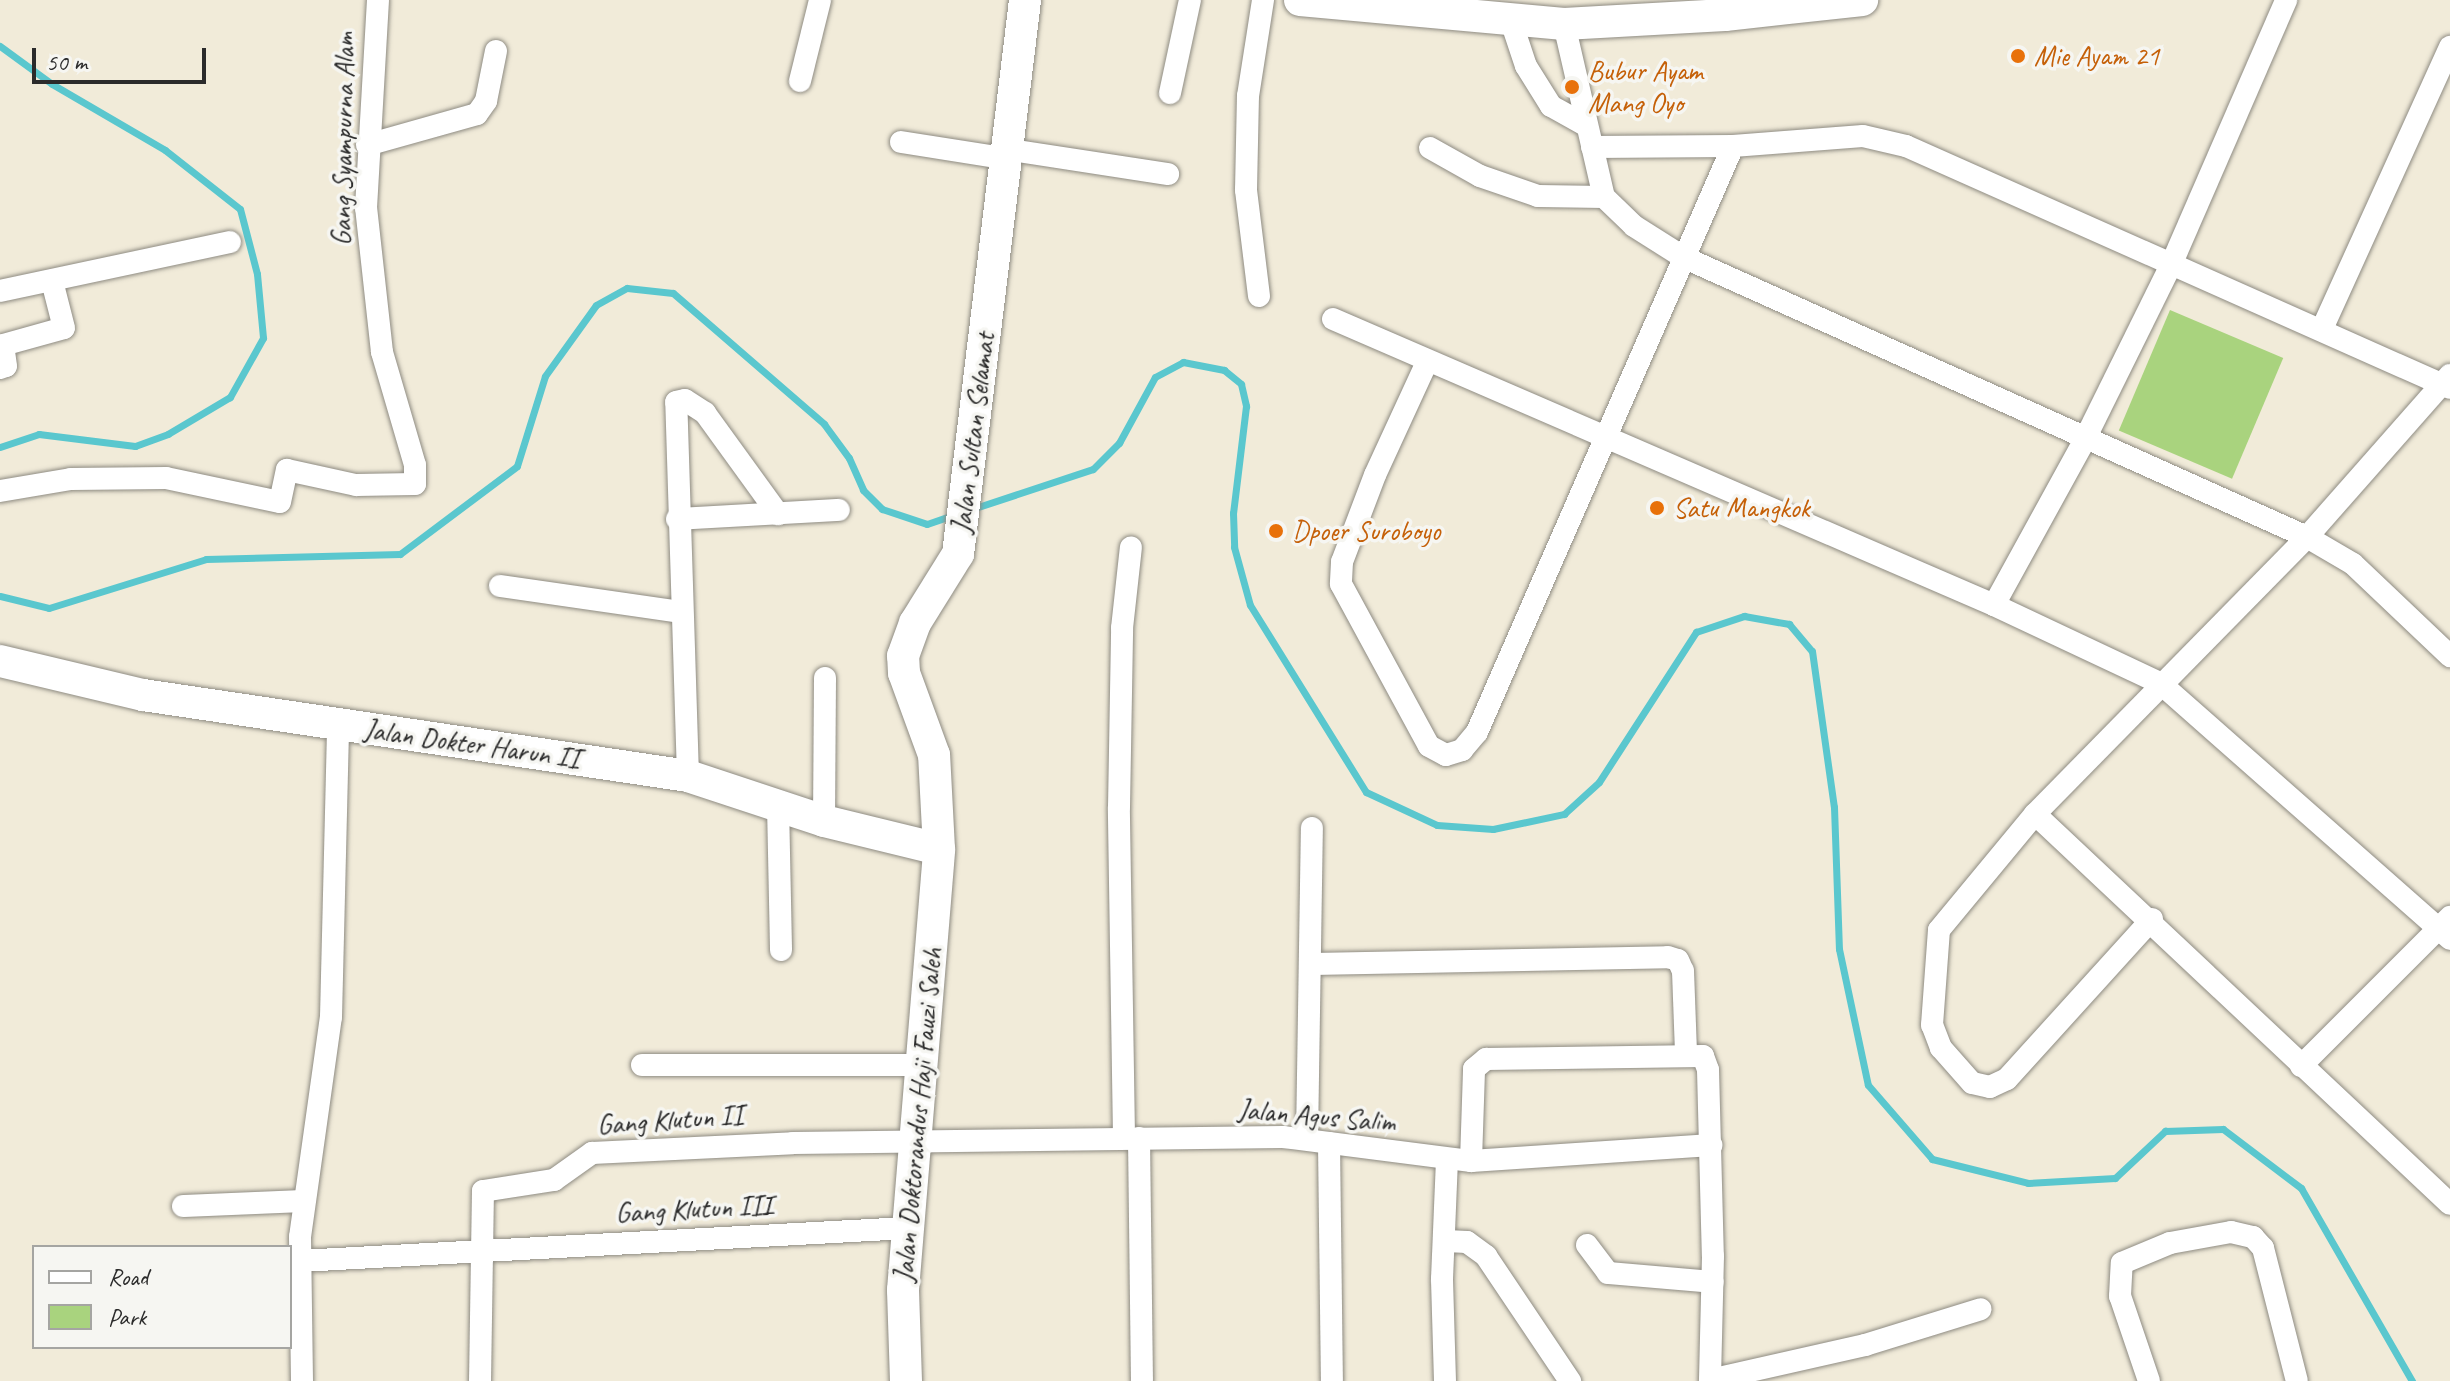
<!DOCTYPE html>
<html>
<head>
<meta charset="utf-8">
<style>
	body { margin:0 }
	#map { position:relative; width:2450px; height:1381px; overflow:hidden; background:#f1ebd9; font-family:Caveat,sans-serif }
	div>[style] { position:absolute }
	.green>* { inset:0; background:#a9d37e; transform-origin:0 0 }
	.stream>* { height:7px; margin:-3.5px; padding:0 3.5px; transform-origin:3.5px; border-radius:3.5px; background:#5ac7ce }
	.roads { filter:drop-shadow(0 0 2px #8e8b82) drop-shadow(0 0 2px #8e8b82) }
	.street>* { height:22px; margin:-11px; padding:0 11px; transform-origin:11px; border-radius:11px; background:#fff }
	.secondary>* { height:32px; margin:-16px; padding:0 16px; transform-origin:16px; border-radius:16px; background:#fff }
	.dots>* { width:22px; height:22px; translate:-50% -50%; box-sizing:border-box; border:4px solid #f6f6f2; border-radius:50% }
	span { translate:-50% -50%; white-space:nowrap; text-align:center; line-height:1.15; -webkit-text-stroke:7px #f6f6f2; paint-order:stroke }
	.food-label { font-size:28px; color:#c56008 }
	.left { translate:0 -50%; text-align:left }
	.street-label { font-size:28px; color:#2b2b2b }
	.legend { position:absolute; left:32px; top:1245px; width:260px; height:104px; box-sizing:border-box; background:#f6f6f2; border:2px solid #a5a5a2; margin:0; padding:10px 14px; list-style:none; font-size:24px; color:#2b2b2b }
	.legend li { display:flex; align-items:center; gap:16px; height:40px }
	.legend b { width:40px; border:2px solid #a5a5a2 }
	.scale { position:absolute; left:32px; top:48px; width:174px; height:36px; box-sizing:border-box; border:4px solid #2b2b2b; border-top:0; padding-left:10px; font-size:24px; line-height:28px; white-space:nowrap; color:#2b2b2b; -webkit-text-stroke:6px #f6f6f2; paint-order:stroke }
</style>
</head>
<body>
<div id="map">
	<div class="green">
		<i style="left:2170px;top:310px;width:123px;height:131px;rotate:23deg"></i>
	</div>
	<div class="stream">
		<i style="left:0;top:46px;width:64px;rotate:36.2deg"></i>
		<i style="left:52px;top:84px;width:131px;rotate:30.3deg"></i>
		<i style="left:165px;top:150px;width:95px;rotate:38.2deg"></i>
		<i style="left:240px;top:209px;width:67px;rotate:75.3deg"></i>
		<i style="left:257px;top:274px;width:64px;rotate:84.6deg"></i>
		<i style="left:263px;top:338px;width:68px;rotate:119.2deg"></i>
		<i style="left:230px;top:397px;width:72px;rotate:149.2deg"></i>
		<i style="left:168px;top:434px;width:35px;rotate:160deg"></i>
		<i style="left:135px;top:446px;width:97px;rotate:-172.9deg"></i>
		<i style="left:39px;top:434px;width:41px;rotate:161.6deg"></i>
		<i style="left:972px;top:509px;width:127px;rotate:-18.3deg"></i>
		<i style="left:1093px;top:469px;width:37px;rotate:-45deg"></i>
		<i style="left:1119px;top:443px;width:75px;rotate:-61.4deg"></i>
		<i style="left:1155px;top:377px;width:32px;rotate:-28deg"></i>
		<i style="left:1183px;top:362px;width:42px;rotate:11deg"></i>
		<i style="left:1224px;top:370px;width:22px;rotate:39deg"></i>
		<i style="left:1241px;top:384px;width:23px;rotate:77deg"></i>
		<i style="left:1246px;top:406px;width:108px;rotate:96.9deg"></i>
		<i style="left:1233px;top:513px;width:34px;rotate:88deg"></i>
		<i style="left:1234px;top:547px;width:60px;rotate:74.6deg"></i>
		<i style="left:1250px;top:605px;width:220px;rotate:58.2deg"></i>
		<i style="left:1366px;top:792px;width:78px;rotate:24.9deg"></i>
		<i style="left:1437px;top:825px;width:56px;rotate:4.1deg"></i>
		<i style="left:1493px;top:829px;width:73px;rotate:-11.9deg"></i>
		<i style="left:1564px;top:814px;width:47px;rotate:-42.4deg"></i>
		<i style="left:1599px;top:782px;width:179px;rotate:-57.1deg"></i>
		<i style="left:1696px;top:632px;width:51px;rotate:-18.4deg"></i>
		<i style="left:1744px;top:616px;width:46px;rotate:10.1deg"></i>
		<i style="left:1789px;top:624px;width:35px;rotate:50deg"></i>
		<i style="left:1812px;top:651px;width:158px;rotate:82deg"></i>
		<i style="left:1834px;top:807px;width:142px;rotate:88deg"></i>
		<i style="left:1839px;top:949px;width:139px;rotate:78deg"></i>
		<i style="left:1868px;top:1085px;width:98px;rotate:49.1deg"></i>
		<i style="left:1932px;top:1159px;width:99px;rotate:14deg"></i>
		<i style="left:2028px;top:1183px;width:87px;rotate:-3.3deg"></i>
		<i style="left:2115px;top:1178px;width:69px;rotate:-43.2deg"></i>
		<i style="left:2165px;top:1131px;width:58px;rotate:-2deg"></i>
		<i style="left:2223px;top:1129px;width:98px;rotate:37.1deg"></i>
		<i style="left:2301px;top:1188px;width:223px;rotate:60.1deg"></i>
		<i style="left:0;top:596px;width:50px;rotate:13.8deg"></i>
		<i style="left:49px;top:608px;width:164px;rotate:-17.3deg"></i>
		<i style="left:206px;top:559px;width:194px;rotate:-1.5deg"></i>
		<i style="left:400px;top:554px;width:146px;rotate:-36.9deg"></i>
		<i style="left:517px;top:466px;width:94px;rotate:-72.7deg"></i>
		<i style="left:545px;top:376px;width:87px;rotate:-54.3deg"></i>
		<i style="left:596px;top:305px;width:35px;rotate:-29deg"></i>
		<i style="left:627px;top:288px;width:46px;rotate:6.2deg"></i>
		<i style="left:673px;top:293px;width:200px;rotate:40.9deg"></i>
		<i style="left:824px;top:424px;width:42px;rotate:53.7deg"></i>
		<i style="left:849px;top:458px;width:35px;rotate:66deg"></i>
		<i style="left:863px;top:490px;width:27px;rotate:45deg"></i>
		<i style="left:882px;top:509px;width:47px;rotate:18.4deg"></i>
		<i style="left:927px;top:524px;width:28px;rotate:-19deg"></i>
	</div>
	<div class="roads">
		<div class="street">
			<i style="left:1511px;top:21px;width:47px;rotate:71.6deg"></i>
			<i style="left:1526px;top:66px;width:47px;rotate:58deg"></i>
			<i style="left:1551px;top:106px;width:41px;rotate:29.1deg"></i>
			<i style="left:1564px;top:24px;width:178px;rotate:77deg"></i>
			<i style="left:1604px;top:197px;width:42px;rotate:44deg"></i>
			<i style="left:1634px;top:226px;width:58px;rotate:32.3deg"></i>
			<i style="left:1683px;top:257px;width:684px;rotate:24.17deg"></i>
			<i style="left:2307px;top:537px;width:53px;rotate:30.4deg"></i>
			<i style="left:2353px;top:564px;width:134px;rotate:43.5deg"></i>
			<i style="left:800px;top:81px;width:83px;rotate:-76.1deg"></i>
			<i style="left:1170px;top:93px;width:95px;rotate:-77.9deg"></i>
			<i style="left:901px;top:142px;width:110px;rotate:8.9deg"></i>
			<i style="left:367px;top:145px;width:114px;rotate:-15.7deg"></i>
			<i style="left:477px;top:114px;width:16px;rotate:-55deg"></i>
			<i style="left:486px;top:101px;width:51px;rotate:-78.7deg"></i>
			<i style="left:1592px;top:147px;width:141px;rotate:-0.4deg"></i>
			<i style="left:1733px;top:146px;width:130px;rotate:-4.4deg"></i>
			<i style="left:1863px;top:136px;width:44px;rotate:13.1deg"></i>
			<i style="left:1906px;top:146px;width:595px;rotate:23.98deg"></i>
			<i style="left:1430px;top:148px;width:57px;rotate:29.2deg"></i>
			<i style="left:1480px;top:176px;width:61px;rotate:19deg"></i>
			<i style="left:1538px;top:196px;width:66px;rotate:0.9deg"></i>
			<i style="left:1011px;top:150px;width:159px;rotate:8.7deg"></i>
			<i style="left:0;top:291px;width:235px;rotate:-12deg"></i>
			<i style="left:1259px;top:296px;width:107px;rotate:-97deg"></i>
			<i style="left:1246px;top:190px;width:94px;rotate:-88.8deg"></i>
			<i style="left:1248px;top:96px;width:97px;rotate:-81.1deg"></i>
			<i style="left:1333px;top:319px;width:720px;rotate:23.4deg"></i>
			<i style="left:1994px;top:605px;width:183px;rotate:25.2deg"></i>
			<i style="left:2160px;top:683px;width:387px;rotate:41.4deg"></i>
			<i style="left:2322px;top:329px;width:310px;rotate:-65.6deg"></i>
			<i style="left:1427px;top:362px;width:124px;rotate:114.7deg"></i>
			<i style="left:1375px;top:475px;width:93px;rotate:110.8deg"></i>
			<i style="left:1342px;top:562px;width:22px;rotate:93deg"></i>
			<i style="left:1341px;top:584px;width:184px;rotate:61.5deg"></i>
			<i style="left:1429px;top:746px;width:19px;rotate:28deg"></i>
			<i style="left:1446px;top:755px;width:17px;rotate:-17deg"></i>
			<i style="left:1462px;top:750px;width:23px;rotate:-50deg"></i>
			<i style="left:1477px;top:732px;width:639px;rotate:-66.4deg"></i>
			<i style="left:0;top:368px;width:6px;rotate:-18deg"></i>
			<i style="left:6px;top:366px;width:21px;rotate:-98deg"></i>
			<i style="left:3px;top:345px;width:63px;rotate:-15.6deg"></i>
			<i style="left:64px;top:328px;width:49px;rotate:-104.3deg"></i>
			<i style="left:0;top:491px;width:72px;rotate:-9.6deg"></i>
			<i style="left:71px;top:479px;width:95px;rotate:-0.6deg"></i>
			<i style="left:166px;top:478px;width:116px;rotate:11.9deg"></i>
			<i style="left:280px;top:502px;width:33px;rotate:-78deg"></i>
			<i style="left:287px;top:470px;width:71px;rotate:12.3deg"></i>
			<i style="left:356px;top:485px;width:59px;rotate:-1deg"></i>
			<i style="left:415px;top:484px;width:19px;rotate:-90deg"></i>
			<i style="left:415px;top:465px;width:118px;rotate:-106.3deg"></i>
			<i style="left:382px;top:352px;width:145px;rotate:-96.3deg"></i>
			<i style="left:366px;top:208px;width:208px;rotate:-86.7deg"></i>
			<i style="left:677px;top:519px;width:162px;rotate:-3.2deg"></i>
			<i style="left:500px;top:586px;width:183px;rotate:8.2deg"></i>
			<i style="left:1994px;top:605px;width:187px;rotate:-61.2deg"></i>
			<i style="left:2084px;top:441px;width:196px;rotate:-63.7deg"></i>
			<i style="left:2171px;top:265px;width:289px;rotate:-66.5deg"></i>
			<i style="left:688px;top:776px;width:374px;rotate:-91.8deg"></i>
			<i style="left:676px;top:402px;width:9px;rotate:-13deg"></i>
			<i style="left:685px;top:400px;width:24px;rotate:33deg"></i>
			<i style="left:705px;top:413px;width:125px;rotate:54.1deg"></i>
			<i style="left:778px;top:805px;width:145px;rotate:88.8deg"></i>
			<i style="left:2035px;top:814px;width:569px;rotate:43.22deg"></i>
			<i style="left:824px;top:821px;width:143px;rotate:-89.6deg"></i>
			<i style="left:2152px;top:919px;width:216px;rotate:132.2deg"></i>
			<i style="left:2007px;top:1079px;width:19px;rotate:155deg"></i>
			<i style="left:1990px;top:1087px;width:18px;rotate:-167deg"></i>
			<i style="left:1972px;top:1083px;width:47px;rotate:-131.5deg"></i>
			<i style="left:1941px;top:1048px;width:25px;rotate:-111deg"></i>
			<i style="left:1932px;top:1025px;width:95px;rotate:-85.8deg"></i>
			<i style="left:1939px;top:930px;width:151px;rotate:-50.4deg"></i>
			<i style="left:2035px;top:814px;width:388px;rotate:-45.5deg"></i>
			<i style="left:2307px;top:537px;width:216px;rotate:-48.6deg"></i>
			<i style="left:1313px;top:964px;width:355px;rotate:-1.1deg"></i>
			<i style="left:1668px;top:957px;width:10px;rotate:17deg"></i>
			<i style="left:1678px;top:960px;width:12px;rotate:66deg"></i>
			<i style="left:1683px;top:971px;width:82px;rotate:87.9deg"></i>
			<i style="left:642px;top:1065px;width:280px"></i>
			<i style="left:2301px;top:1066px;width:211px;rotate:-45deg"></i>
			<i style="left:1124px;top:1137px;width:330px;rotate:-90.9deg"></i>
			<i style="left:1119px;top:807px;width:179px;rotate:-89deg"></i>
			<i style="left:1122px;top:628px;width:81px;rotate:-83.7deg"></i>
			<i style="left:1139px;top:1138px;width:243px;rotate:89.3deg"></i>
			<i style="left:1307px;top:1139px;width:311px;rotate:-89.1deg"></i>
			<i style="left:1329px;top:1143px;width:238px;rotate:89.3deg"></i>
			<i style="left:1471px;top:1161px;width:92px;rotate:-88.1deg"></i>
			<i style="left:1474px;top:1069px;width:16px;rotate:-40deg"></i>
			<i style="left:1486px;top:1059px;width:217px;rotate:-0.8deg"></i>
			<i style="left:1703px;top:1056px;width:15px;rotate:70deg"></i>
			<i style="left:1708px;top:1070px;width:186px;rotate:88.5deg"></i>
			<i style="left:1713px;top:1256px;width:125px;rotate:91.4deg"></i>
			<i style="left:183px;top:1206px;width:121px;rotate:-2.4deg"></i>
			<i style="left:1446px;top:1241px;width:21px;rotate:3deg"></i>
			<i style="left:1467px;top:1242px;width:24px;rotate:36deg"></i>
			<i style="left:1486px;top:1256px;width:151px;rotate:56.1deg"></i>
			<i style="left:1587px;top:1245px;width:35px;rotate:53deg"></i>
			<i style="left:1608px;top:1273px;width:105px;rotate:4.9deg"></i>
			<i style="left:300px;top:1261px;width:609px;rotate:-3.11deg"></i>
			<i style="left:1710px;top:1380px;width:159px;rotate:-12.7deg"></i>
			<i style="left:1865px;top:1345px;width:121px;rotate:-17.2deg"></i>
			<i style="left:302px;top:1381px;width:144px;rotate:-90.8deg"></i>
			<i style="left:300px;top:1237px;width:222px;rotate:-82deg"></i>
			<i style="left:331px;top:1017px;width:292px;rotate:-88.6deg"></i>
			<i style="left:480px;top:1381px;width:190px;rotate:-89.1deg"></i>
			<i style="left:483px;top:1191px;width:72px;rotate:-8.8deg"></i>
			<i style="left:554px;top:1180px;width:47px;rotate:-35.4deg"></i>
			<i style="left:592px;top:1153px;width:201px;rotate:-2.8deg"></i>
			<i style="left:793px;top:1143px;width:490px;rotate:-0.7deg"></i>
			<i style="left:1283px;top:1137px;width:190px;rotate:7.3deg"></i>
			<i style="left:1471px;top:1161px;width:241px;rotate:-3.8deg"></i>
			<i style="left:1445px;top:1381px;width:102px;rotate:-91.7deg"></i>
			<i style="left:1442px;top:1279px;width:120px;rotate:-87.6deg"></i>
			<i style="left:2149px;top:1381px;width:90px;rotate:-108.8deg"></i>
			<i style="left:2120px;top:1296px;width:33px;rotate:-87deg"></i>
			<i style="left:2122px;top:1263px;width:52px;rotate:-22.6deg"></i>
			<i style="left:2170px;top:1243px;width:62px;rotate:-10.2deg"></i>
			<i style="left:2231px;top:1232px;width:23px;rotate:13deg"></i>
			<i style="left:2253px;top:1237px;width:15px;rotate:48deg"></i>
			<i style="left:2263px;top:1248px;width:137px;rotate:75.7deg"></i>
		</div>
		<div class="secondary">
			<i style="left:1300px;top:0;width:265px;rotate:5.2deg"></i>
			<i style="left:1564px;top:24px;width:161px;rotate:-3.2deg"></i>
			<i style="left:1725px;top:15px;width:138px;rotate:-6.2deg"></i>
			<i style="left:0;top:661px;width:147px;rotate:13.4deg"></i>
			<i style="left:143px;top:695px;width:551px;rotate:8.45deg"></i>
			<i style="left:688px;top:776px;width:143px;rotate:18.3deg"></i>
			<i style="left:824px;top:821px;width:118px;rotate:13.7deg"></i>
			<i style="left:906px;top:1381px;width:91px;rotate:-91.9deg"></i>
			<i style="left:903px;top:1290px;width:442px;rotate:-85.3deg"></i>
			<i style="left:939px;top:849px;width:94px;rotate:-93deg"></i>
			<i style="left:934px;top:755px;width:87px;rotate:-110.1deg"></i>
			<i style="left:904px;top:673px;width:17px;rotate:-93deg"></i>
			<i style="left:903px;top:656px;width:35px;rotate:-70deg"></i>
			<i style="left:915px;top:623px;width:81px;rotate:-58.1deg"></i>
			<i style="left:958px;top:554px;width:558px;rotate:-83.1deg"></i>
		</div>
	</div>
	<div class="dots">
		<i style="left:2018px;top:56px;background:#e8710a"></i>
		<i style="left:1572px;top:87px;background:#e8710a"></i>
		<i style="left:1657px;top:508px;background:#e8710a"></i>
		<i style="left:1276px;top:531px;background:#e8710a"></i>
	</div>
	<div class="food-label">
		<span class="left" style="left:2034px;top:56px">Mie Ayam 21</span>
		<span class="left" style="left:1588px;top:87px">Bubur Ayam<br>Mang Oyo</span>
		<span class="left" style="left:1673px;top:508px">Satu Mangkok</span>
		<span class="left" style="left:1292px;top:531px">Dpoer Suroboyo</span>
	</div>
	<div class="street-label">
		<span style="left:343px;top:139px;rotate:-89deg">Gang Syampurna Alam</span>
		<span style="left:973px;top:433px;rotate:-83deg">Jalan Sultan Selamat</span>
		<span style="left:472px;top:744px;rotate:8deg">Jalan Dokter Harun II</span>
		<span style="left:918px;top:1115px;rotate:-85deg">Jalan Doktorandus Haji Fauzi Saleh</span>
		<span style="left:1317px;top:1116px;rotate:5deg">Jalan Agus Salim</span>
		<span style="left:670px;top:1120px;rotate:-4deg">Gang Klutun II</span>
		<span style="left:694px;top:1209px;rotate:-3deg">Gang Klutun III</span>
	</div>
	<ul class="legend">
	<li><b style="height:10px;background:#fff"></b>Road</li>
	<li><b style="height:22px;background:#a9d37e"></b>Park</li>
	</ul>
	<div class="scale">50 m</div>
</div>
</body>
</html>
